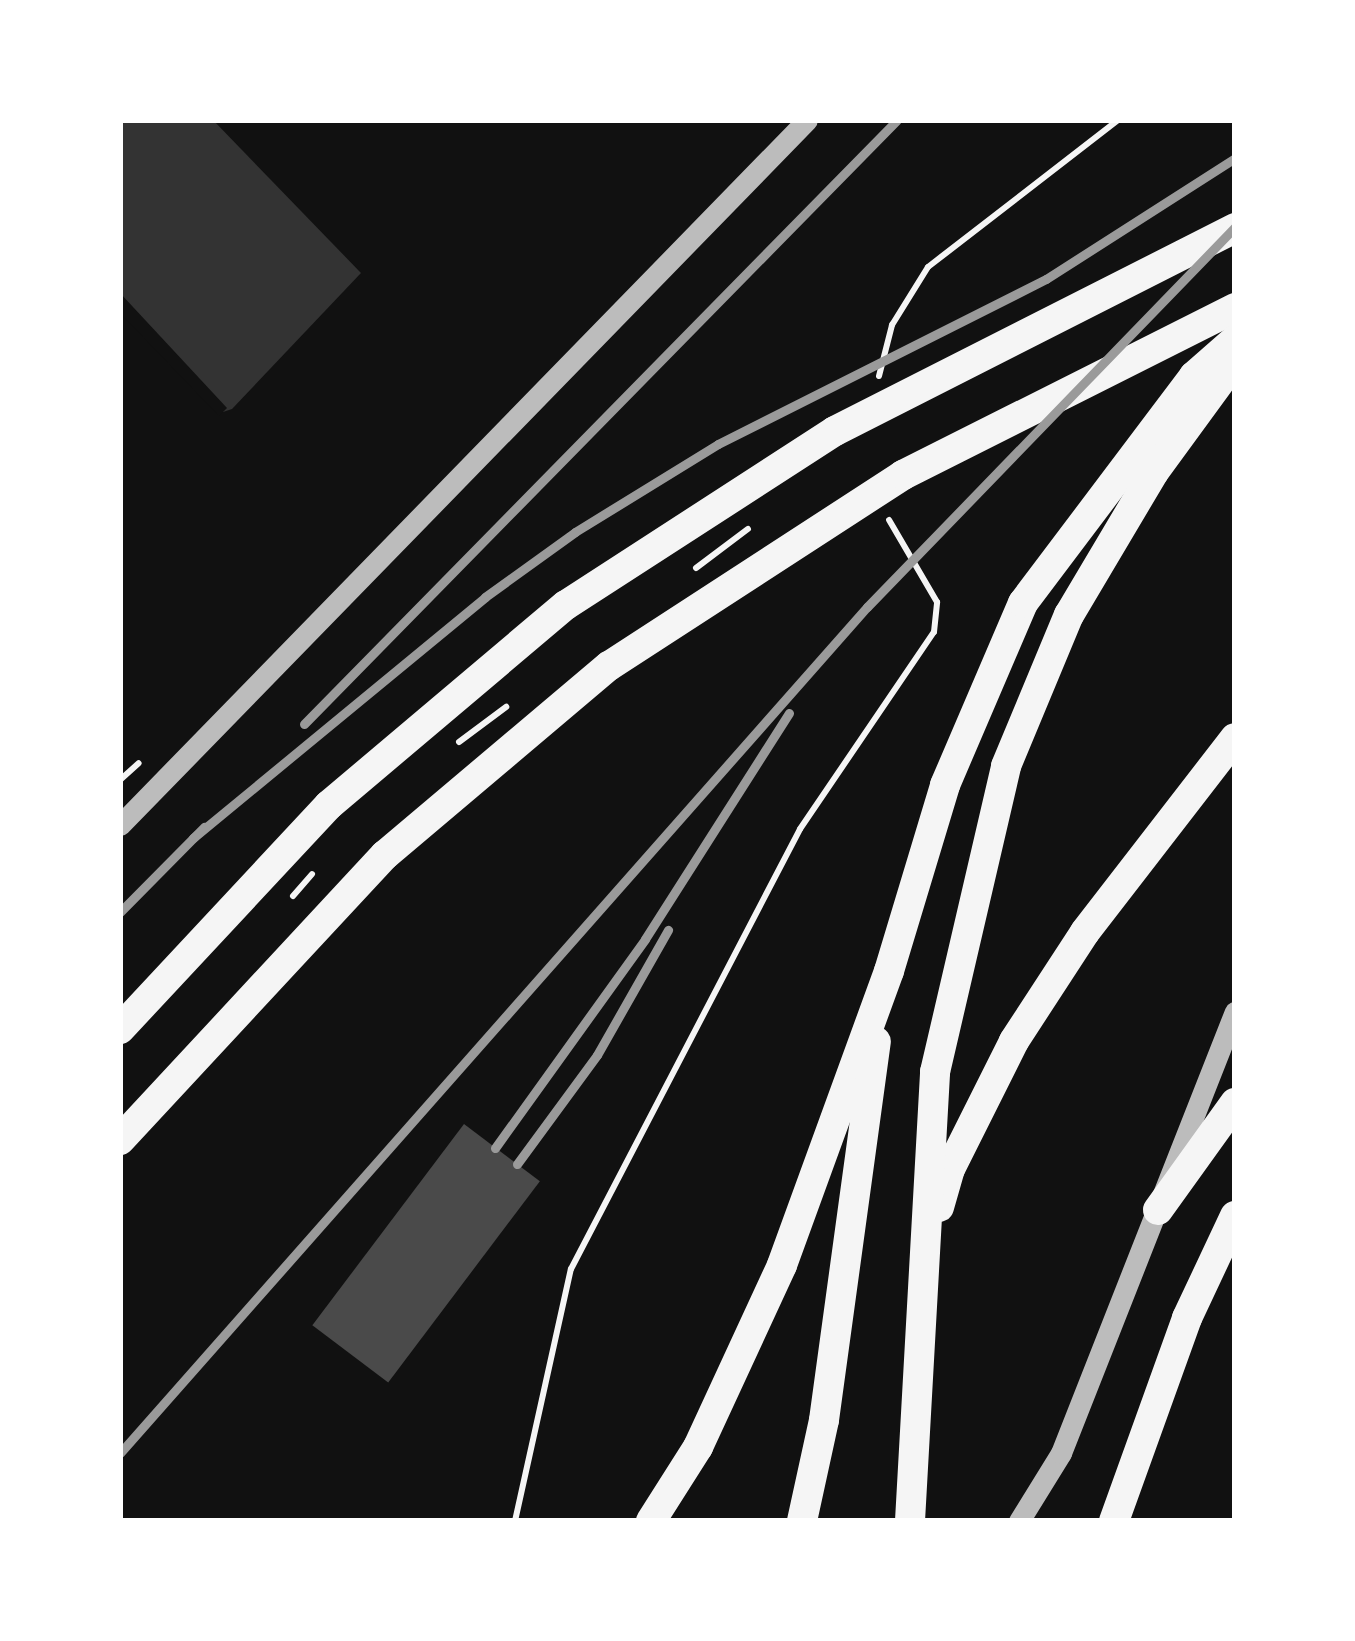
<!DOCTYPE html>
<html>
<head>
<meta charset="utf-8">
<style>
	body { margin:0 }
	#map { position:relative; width:1355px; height:1641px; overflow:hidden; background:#111; font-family:"IBM Plex Serif",serif }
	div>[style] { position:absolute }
	.water>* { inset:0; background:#333 }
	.pier>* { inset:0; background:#111 }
	.building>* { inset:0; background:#4a4a4a; transform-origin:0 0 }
	.path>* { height:6px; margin:-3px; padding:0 3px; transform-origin:3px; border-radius:3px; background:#f5f5f5 }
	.tertiary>* { height:21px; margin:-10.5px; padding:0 10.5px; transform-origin:10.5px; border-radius:10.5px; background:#bcbcbc }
	.motorway>* { height:30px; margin:-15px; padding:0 15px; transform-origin:15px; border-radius:15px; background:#f5f5f5 }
	.rail>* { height:9px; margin:-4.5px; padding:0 4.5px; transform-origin:4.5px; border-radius:4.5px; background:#9a9a9a }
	span { translate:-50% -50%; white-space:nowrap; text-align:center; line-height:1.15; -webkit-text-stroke:9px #fff; paint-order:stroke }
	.frame { position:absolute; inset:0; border:123px solid #fff; pointer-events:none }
</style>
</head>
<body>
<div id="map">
	<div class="water">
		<i style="clip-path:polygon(120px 120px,213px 120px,361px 273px,232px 409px,223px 412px,120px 305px)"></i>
	</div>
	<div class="pier">
		<i style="clip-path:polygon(120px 293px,227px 408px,219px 416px,120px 313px)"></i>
	</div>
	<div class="building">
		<i style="left:464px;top:1124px;width:95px;height:252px;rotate:37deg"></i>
	</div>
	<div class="path">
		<i style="left:879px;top:376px;width:53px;rotate:-75.7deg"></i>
		<i style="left:892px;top:325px;width:68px;rotate:-58.2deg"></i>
		<i style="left:928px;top:267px;width:240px;rotate:-37.7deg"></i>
		<i style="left:696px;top:568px;width:65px;rotate:-36.9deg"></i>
		<i style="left:459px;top:742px;width:59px;rotate:-36.7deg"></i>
		<i style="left:120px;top:780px;width:25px;rotate:-42deg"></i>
		<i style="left:293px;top:896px;width:29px;rotate:-49deg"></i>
		<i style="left:515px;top:1521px;width:258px;rotate:-77.5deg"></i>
		<i style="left:571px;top:1269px;width:496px;rotate:-62.5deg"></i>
		<i style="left:800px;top:829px;width:238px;rotate:-55.8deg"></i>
		<i style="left:934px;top:632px;width:30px;rotate:-84deg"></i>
		<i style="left:937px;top:602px;width:95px;rotate:-120.3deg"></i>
	</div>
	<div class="tertiary">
		<i style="left:120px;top:825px;width:984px;rotate:-45.74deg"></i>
		<i style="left:1019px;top:1521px;width:80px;rotate:-58.3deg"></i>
		<i style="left:1061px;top:1453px;width:474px;rotate:-68.5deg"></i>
	</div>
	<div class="motorway">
		<i style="left:120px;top:1029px;width:306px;rotate:-47deg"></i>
		<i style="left:329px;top:805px;width:310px;rotate:-40.2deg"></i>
		<i style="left:566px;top:605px;width:320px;rotate:-32.9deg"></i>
		<i style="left:835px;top:431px;width:449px;rotate:-26.9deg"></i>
		<i style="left:120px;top:1140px;width:389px;rotate:-47.1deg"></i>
		<i style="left:385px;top:855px;width:293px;rotate:-40.2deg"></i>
		<i style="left:609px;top:666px;width:351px;rotate:-33deg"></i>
		<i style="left:903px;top:475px;width:372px;rotate:-26.7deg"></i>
		<i style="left:939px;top:1207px;width:40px;rotate:-74deg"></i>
		<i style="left:950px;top:1169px;width:143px;rotate:-63.4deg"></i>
		<i style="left:1014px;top:1041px;width:130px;rotate:-56.9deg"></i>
		<i style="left:1085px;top:932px;width:245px;rotate:-52.3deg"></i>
		<i style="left:1158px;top:1210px;width:132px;rotate:-54.3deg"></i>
		<i style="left:651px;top:1521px;width:88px;rotate:-57.6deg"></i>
		<i style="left:698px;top:1447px;width:200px;rotate:-65.2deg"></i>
		<i style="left:782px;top:1265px;width:313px;rotate:-70deg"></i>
		<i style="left:889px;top:971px;width:194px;rotate:-73.2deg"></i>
		<i style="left:945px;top:785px;width:198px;rotate:-66.8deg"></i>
		<i style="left:1023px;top:603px;width:284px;rotate:-53deg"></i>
		<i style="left:1194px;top:376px;width:55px;rotate:-41.3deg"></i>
		<i style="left:802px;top:1521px;width:103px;rotate:-77.7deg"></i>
		<i style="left:824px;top:1420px;width:382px;rotate:-82.2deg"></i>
		<i style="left:910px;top:1521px;width:450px;rotate:-86.8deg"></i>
		<i style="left:935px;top:1072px;width:314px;rotate:-76.9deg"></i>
		<i style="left:1006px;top:766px;width:164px;rotate:-67.4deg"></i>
		<i style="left:1069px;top:615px;width:166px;rotate:-59.3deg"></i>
		<i style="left:1154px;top:472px;width:137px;rotate:-53.9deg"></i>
		<i style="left:1114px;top:1521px;width:216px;rotate:-70.2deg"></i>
		<i style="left:1187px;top:1318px;width:113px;rotate:-64.8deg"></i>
	</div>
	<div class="rail">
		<i style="left:304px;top:724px;width:846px;rotate:-45.53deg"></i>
		<i style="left:193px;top:838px;width:379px;rotate:-39.5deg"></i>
		<i style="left:485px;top:597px;width:111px;rotate:-35.8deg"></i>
		<i style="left:575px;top:532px;width:168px;rotate:-31.6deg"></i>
		<i style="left:718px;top:444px;width:367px;rotate:-26.7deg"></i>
		<i style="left:1046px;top:279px;width:224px;rotate:-32.6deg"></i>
		<i style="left:120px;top:912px;width:120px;rotate:-45.3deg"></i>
		<i style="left:495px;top:1148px;width:257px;rotate:-54.3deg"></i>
		<i style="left:645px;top:939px;width:268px;rotate:-57.5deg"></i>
		<i style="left:517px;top:1164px;width:135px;rotate:-53.7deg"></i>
		<i style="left:597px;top:1055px;width:144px;rotate:-60.4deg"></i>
		<i style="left:120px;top:1453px;width:1129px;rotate:-48.56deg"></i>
		<i style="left:867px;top:607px;width:529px;rotate:-45.92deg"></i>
	</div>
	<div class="frame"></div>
</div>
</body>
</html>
